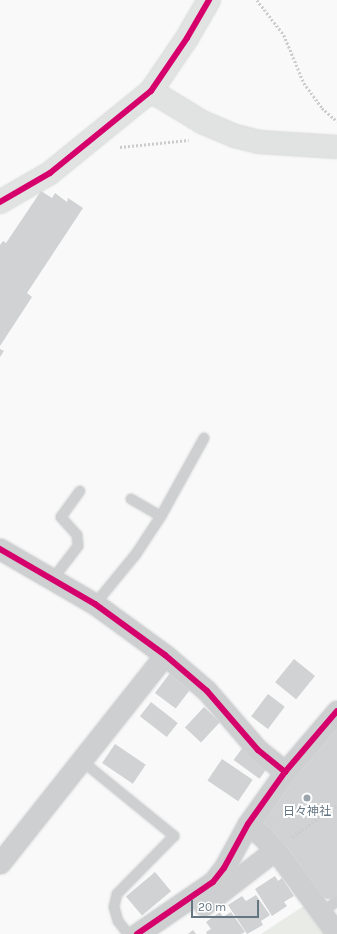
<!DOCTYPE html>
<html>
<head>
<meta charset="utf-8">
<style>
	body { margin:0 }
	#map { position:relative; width:337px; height:934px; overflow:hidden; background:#f9f9f9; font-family:Karla,"Noto Sans JP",sans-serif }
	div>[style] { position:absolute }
	.green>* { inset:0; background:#e8ebe6 }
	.building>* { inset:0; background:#d0d2d3; transform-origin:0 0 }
	.path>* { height:2.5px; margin-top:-1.25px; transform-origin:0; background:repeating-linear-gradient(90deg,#cbcccd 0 2px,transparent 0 4px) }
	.roads { filter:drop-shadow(0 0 1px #d5d6d7) drop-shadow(0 0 1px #d5d6d7) }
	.lane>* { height:10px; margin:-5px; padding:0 5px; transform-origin:5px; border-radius:5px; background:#cecfd0 }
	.street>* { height:21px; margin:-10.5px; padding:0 10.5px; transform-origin:10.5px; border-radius:10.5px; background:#cecfd0 }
	.secondary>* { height:22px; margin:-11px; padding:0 11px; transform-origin:11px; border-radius:11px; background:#e1e2e2 }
	.cycleway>* { height:6px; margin:-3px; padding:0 3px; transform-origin:3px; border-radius:3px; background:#d6006c }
	.dots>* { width:11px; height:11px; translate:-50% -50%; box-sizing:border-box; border:2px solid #fff; border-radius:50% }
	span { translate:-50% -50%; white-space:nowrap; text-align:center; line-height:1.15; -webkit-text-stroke:4px #fff; paint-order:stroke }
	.poi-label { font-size:12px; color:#657683 }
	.scale { position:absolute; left:191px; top:900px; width:68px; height:18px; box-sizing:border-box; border:2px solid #657683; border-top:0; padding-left:5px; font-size:12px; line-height:14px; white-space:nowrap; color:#657683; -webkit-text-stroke:3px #fff; paint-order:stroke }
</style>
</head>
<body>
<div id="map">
	<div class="green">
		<i style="clip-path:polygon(308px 903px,331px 934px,261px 934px)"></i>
	</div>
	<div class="building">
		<i style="clip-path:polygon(41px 191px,52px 198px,55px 193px,67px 202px,68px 198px,83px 208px,27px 293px,32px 297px,0 346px,0 245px,3px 241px,6px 243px)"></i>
		<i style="clip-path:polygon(0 349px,4px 351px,0 357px)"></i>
		<i style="left:294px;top:659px;width:27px;height:30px;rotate:39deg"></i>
		<i style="left:170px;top:673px;width:26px;height:25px;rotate:37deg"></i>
		<i style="left:268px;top:694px;width:21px;height:28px;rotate:37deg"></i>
		<i style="left:151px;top:702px;width:34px;height:18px;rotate:38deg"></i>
		<i style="left:204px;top:707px;width:22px;height:28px;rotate:43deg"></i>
		<i style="clip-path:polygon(337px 722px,337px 897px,333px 900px,323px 898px,258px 823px)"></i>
		<i style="left:115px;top:744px;width:37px;height:23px;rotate:34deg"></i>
		<i style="left:243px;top:747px;width:32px;height:16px;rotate:36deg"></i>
		<i style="left:222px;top:759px;width:37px;height:26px;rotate:34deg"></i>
		<i style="left:155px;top:872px;width:25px;height:38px;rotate:50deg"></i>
		<i style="clip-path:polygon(275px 876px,278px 881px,282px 878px,294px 896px,284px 902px,287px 906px,272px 916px,255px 889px)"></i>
		<i style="clip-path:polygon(256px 895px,270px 915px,261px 921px,263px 925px,247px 934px,228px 905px,242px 896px,246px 901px)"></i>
		<i style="clip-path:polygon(220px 912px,223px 917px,231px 912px,245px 932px,241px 934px,207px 934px,206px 932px,211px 929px,206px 922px)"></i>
		<i style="clip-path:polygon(193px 930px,196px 934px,188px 934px)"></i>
	</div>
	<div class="path">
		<i style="left:257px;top:0;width:44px;rotate:52.4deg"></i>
		<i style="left:284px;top:35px;width:52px;rotate:67.4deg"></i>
		<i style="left:304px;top:83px;width:31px;rotate:54deg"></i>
		<i style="left:322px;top:108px;width:20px;rotate:41deg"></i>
		<i style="left:120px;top:147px;width:69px;rotate:-5.8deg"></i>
		<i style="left:292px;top:837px;width:55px;rotate:-35.4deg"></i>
	</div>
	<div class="roads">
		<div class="lane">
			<i style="left:131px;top:499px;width:34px;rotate:30deg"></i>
			<i style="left:52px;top:580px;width:43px;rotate:-52.6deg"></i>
			<i style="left:78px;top:546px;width:11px;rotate:-95deg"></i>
			<i style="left:77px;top:535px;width:24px;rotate:-132deg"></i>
			<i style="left:61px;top:517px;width:32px;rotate:-54deg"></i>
			<i style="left:95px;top:604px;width:65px;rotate:-50.6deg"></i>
			<i style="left:136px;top:554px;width:45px;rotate:-56.7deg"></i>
			<i style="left:161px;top:516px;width:89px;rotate:-61.1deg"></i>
			<i style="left:82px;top:761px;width:119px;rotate:39.2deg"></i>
			<i style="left:174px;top:836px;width:81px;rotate:134.5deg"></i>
			<i style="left:117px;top:894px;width:13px;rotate:103deg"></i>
			<i style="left:114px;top:907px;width:15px;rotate:74deg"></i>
			<i style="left:118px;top:921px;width:16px;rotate:52deg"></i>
			<i style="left:321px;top:913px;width:20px;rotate:-37deg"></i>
		</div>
		<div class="street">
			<i style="left:0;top:549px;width:110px;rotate:30.1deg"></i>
			<i style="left:95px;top:604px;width:87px;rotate:36.1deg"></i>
			<i style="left:165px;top:655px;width:55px;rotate:40.6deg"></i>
			<i style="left:207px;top:691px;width:78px;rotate:49.2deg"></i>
			<i style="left:258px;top:750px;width:35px;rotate:39deg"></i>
			<i style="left:248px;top:824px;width:21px;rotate:41deg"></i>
			<i style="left:264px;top:838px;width:23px;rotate:49deg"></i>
			<i style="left:279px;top:855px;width:98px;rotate:53.7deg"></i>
			<i style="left:0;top:863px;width:265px;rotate:-51.6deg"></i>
			<i style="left:204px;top:905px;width:90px;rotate:-37.8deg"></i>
			<i style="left:137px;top:934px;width:92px;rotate:-34.4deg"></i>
			<i style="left:213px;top:882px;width:18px;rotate:-52deg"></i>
			<i style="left:224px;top:868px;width:50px;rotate:-61.4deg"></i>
			<i style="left:248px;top:824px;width:64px;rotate:-54.6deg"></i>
			<i style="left:285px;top:772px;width:80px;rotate:-49.6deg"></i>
		</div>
		<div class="secondary">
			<i style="left:151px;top:91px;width:60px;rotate:31.3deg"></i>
			<i style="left:202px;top:122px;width:36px;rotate:23deg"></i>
			<i style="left:235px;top:136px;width:25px;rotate:14deg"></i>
			<i style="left:259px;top:142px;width:78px;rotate:3.7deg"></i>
			<i style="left:0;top:202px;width:58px;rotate:-30.1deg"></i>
			<i style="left:50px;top:173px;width:130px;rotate:-39.1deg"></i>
			<i style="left:151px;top:91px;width:64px;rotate:-55.8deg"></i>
			<i style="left:187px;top:38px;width:44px;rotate:-59.9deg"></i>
		</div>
	</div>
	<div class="cycleway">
		<i style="left:0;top:202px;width:58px;rotate:-30.1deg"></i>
		<i style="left:50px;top:173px;width:130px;rotate:-39.1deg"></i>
		<i style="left:151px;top:91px;width:64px;rotate:-55.8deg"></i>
		<i style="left:187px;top:38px;width:44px;rotate:-59.9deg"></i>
		<i style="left:0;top:549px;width:110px;rotate:30.1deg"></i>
		<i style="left:95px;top:604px;width:87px;rotate:36.1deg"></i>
		<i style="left:165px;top:655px;width:55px;rotate:40.6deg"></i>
		<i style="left:207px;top:691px;width:78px;rotate:49.2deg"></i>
		<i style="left:258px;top:750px;width:35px;rotate:39deg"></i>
		<i style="left:137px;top:934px;width:92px;rotate:-34.4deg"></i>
		<i style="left:213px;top:882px;width:18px;rotate:-52deg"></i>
		<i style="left:224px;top:868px;width:50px;rotate:-61.4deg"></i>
		<i style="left:248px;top:824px;width:64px;rotate:-54.6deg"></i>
		<i style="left:285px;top:772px;width:80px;rotate:-49.6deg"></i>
	</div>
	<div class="dots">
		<i style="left:307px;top:798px;background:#99a4ac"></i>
	</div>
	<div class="poi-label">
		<span style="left:307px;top:812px">日々神社</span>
	</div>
	<div class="scale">20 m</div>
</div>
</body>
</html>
